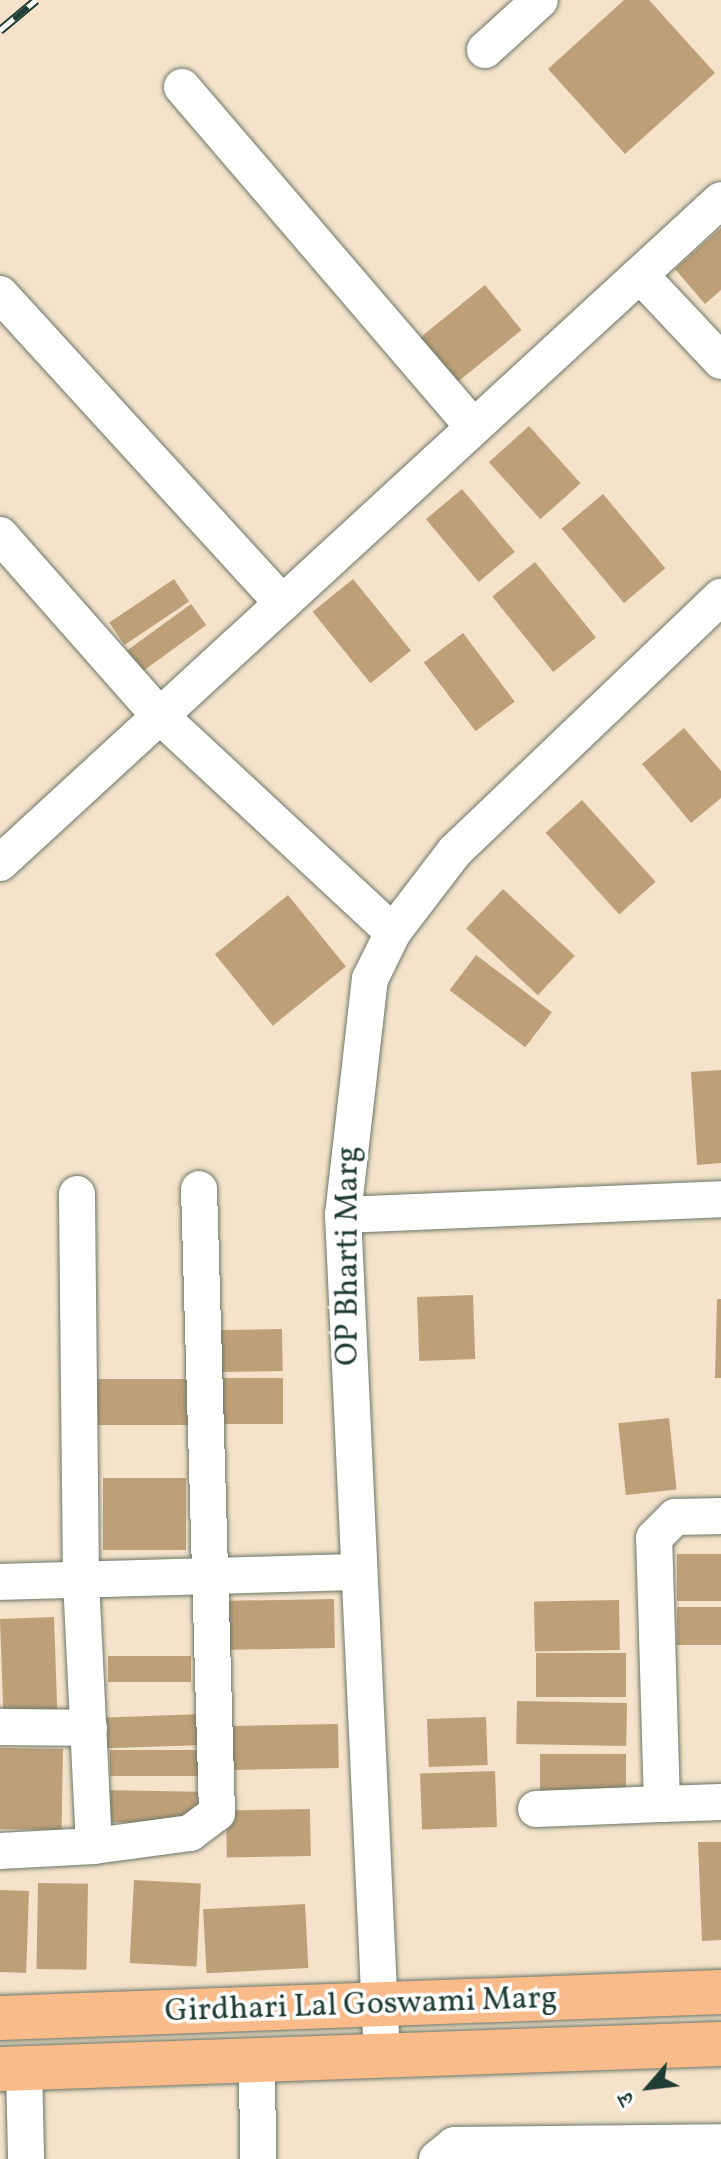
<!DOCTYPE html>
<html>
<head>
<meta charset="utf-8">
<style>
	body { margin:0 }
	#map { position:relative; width:721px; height:2159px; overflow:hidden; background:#f5e2ca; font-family:Vollkorn,"Noto Serif Devanagari",serif }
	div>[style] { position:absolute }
	.building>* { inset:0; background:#bea078; transform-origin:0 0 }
	.roads { filter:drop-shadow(0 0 2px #6a7768) drop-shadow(0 0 2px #6a7768) }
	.minor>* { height:36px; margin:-18px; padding:0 18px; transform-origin:18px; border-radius:18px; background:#fff }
	.major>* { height:44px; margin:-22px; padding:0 22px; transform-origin:22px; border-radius:22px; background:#fabb8b }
	.rail>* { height:9px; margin-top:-4.5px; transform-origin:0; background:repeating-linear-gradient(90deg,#fff 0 18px,#1f3d34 0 36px); box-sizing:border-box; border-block:2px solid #1f3d34 }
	span { translate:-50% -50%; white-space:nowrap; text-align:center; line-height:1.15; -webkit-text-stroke:7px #fff; paint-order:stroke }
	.street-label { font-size:32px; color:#1f3d34 }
	.north { position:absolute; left:609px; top:2047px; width:80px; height:80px; -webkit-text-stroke:6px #fff; paint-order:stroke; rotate:242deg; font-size:22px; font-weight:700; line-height:32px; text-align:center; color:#1f3d34 }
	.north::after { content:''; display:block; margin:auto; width:28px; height:36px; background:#1f3d34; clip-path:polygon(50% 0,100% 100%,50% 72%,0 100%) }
</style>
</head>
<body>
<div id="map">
	<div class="building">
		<i style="clip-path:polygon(624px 0,649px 0,715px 73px,625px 154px,548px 69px)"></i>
		<i style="clip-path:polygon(721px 228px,721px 290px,705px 304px,675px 269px)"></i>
		<i style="left:485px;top:285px;width:58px;height:99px;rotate:51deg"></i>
		<i style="left:529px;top:426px;width:77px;height:54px;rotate:48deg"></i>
		<i style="left:462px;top:489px;width:82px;height:47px;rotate:50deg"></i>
		<i style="left:603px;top:494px;width:97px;height:54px;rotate:50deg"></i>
		<i style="left:535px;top:562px;width:97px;height:55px;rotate:51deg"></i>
		<i style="left:174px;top:579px;width:27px;height:78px;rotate:56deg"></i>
		<i style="left:353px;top:579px;width:92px;height:52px;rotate:51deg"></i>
		<i style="left:191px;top:604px;width:26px;height:79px;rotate:54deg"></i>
		<i style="left:463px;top:633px;width:86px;height:49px;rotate:53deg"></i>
		<i style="clip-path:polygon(684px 728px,721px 771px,721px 798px,691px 823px,642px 764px)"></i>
		<i style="left:582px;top:800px;width:110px;height:49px;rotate:48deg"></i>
		<i style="left:503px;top:889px;width:98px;height:54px;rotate:43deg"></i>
		<i style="left:288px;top:895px;width:92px;height:94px;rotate:51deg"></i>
		<i style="left:476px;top:955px;width:95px;height:44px;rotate:37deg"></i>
		<i style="clip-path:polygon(721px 1070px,721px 1163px,697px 1165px,691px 1072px)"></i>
		<i style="left:473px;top:1295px;width:64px;height:56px;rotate:88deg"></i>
		<i style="clip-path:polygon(717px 1299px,721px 1299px,721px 1378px,715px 1378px)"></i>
		<i style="left:282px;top:1329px;width:42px;height:79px;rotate:89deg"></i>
		<i style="left:206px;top:1378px;width:77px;height:46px"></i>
		<i style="left:188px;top:1379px;width:46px;height:106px;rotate:90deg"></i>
		<i style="left:669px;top:1418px;width:72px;height:51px;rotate:84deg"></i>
		<i style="left:103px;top:1478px;width:83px;height:72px"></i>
		<i style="left:721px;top:1554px;width:47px;height:44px;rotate:90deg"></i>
		<i style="left:334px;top:1599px;width:49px;height:115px;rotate:89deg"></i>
		<i style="left:619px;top:1600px;width:50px;height:85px;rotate:89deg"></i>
		<i style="left:721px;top:1607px;width:38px;height:44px;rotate:90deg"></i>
		<i style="left:54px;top:1617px;width:98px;height:54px;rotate:88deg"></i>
		<i style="left:626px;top:1653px;width:44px;height:90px;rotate:90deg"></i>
		<i style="left:108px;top:1656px;width:83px;height:26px"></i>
		<i style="left:517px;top:1701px;width:110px;height:43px;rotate:1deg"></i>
		<i style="left:203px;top:1714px;width:31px;height:97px;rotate:88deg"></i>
		<i style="left:486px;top:1717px;width:48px;height:59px;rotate:88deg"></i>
		<i style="left:338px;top:1724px;width:44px;height:109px;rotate:89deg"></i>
		<i style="left:0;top:1748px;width:63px;height:81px;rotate:1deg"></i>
		<i style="left:110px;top:1750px;width:89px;height:26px"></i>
		<i style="left:540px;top:1754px;width:86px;height:41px"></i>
		<i style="left:495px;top:1771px;width:56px;height:75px;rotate:88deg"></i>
		<i style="left:100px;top:1790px;width:98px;height:32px;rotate:1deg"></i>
		<i style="left:310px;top:1809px;width:47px;height:84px;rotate:89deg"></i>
		<i style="clip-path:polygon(698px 1842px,721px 1842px,721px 1940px,702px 1941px)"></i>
		<i style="left:134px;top:1880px;width:67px;height:83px;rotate:3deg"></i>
		<i style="left:38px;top:1883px;width:50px;height:86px;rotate:1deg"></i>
		<i style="left:0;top:1890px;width:29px;height:82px;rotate:2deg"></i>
		<i style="left:305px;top:1904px;width:64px;height:102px;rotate:87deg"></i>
	</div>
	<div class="roads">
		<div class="minor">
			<i style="left:485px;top:50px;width:74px;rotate:-42.3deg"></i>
			<i style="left:182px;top:87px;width:445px;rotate:49.4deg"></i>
			<i style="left:640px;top:275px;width:118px;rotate:46.7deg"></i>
			<i style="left:0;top:294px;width:417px;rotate:47.6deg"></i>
			<i style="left:0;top:535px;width:239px;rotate:48.6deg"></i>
			<i style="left:158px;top:714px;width:321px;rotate:42.9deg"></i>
			<i style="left:0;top:863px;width:979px;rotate:-42.6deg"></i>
			<i style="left:343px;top:1215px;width:378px;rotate:-2.4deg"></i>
			<i style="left:0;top:1582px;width:355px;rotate:-1.6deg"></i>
			<i style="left:0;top:1727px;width:89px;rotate:0.6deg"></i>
			<i style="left:662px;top:1804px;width:59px;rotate:-1.9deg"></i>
			<i style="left:536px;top:1809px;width:126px;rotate:-2.3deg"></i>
			<i style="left:662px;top:1804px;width:266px;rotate:-91.7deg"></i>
			<i style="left:654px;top:1538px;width:30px;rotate:-45deg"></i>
			<i style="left:675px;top:1517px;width:46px;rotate:-1.2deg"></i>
			<i style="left:94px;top:1846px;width:97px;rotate:-7.7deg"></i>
			<i style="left:190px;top:1833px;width:34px;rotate:-37deg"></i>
			<i style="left:217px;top:1813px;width:624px;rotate:-91.65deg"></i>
			<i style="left:0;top:1851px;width:94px;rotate:-3deg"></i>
			<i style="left:94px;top:1846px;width:266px;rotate:-92.8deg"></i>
			<i style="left:81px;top:1580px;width:386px;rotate:-90.6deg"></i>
			<i style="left:382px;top:2057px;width:843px;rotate:-92.65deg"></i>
			<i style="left:343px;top:1215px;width:238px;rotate:-83.5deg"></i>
			<i style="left:370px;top:979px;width:52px;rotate:-63.9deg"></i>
			<i style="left:393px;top:932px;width:102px;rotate:-52.6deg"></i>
			<i style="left:455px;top:851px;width:368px;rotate:-43.7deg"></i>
			<i style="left:257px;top:2061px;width:98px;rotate:89.4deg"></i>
			<i style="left:24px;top:2068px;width:91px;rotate:88.7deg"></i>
			<i style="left:437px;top:2159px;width:22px;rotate:-39deg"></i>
			<i style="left:454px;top:2145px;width:267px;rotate:-0.6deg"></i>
		</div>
		<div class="major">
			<i style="left:0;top:2018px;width:721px;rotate:-2.07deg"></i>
			<i style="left:0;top:2069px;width:721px;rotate:-1.99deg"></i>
		</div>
	</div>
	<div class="rail">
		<i style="left:0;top:30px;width:47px;rotate:-39.8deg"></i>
	</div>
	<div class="street-label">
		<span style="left:349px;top:1256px;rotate:-90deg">OP Bharti Marg</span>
		<span style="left:361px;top:2006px;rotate:-2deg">Girdhari Lal Goswami Marg</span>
	</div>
	<div class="north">उ</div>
</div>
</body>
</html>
